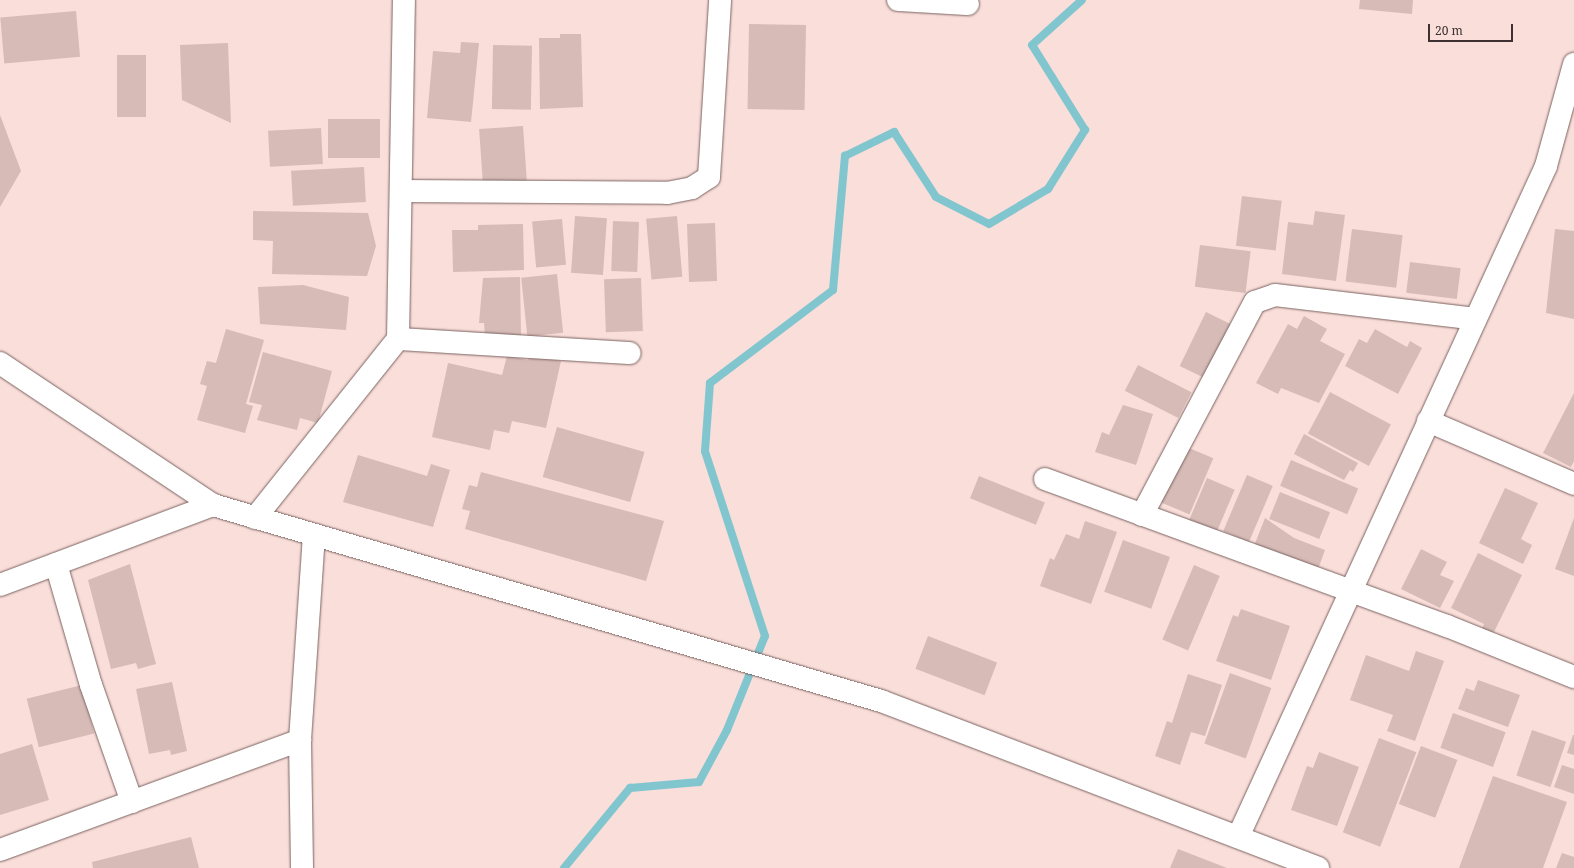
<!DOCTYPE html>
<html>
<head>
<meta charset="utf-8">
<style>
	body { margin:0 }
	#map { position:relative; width:1574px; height:868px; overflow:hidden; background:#f9deda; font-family:"Noto Serif",serif }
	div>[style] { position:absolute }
	.stream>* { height:8px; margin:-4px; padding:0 4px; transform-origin:4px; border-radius:4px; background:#81c6cf }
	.building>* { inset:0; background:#d6bbb7; transform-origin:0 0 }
	.roads { filter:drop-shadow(0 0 1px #7a6360) drop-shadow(0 0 1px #7a6360) }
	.minor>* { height:22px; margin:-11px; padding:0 11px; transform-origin:11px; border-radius:11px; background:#fff }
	span { translate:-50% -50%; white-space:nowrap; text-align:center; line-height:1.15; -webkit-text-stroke:3.5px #f9deda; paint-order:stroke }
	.scale { position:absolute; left:1428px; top:24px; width:85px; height:18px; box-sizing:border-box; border:2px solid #3d3231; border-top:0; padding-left:5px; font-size:12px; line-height:14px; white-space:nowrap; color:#3d3231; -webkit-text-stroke:3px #f9deda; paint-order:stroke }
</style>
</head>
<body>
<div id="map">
	<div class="stream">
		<i style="left:564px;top:868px;width:104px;rotate:-50.5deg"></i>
		<i style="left:630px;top:788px;width:69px;rotate:-5deg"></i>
		<i style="left:699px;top:782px;width:59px;rotate:-61.7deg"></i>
		<i style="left:727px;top:730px;width:101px;rotate:-68deg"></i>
		<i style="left:765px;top:636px;width:194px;rotate:-108deg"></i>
		<i style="left:705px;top:451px;width:68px;rotate:-85.8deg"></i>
		<i style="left:710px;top:383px;width:154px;rotate:-37.1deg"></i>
		<i style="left:833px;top:290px;width:135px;rotate:-84.9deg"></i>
		<i style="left:845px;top:156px;width:55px;rotate:-26.1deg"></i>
		<i style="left:894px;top:132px;width:77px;rotate:57.1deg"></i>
		<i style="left:936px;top:197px;width:59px;rotate:27deg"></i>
		<i style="left:989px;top:224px;width:69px;rotate:-30.7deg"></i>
		<i style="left:1048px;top:189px;width:70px;rotate:-57.9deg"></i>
		<i style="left:1085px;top:130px;width:100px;rotate:-121.9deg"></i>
		<i style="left:1032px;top:45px;width:67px;rotate:-42deg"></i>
	</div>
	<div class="building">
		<i style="clip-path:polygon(1360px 0,1413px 0,1412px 14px,1359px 9px)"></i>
		<i style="left:76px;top:11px;width:46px;height:76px;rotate:85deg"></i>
		<i style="left:749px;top:24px;width:57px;height:85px;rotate:1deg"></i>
		<i style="clip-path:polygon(560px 34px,581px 34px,583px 107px,540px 109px,539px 38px,560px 38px)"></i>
		<i style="clip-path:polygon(461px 42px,479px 43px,471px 122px,427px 118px,433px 51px,460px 53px)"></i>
		<i style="clip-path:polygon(228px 43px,231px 123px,182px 100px,180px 45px)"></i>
		<i style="left:493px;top:45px;width:39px;height:64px;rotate:1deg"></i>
		<i style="left:117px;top:55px;width:29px;height:62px"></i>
		<i style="clip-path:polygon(0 115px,21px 171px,0 207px)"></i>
		<i style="left:328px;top:119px;width:52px;height:39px"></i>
		<i style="left:523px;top:126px;width:61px;height:44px;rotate:86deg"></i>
		<i style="left:321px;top:128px;width:36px;height:53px;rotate:87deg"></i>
		<i style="left:364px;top:167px;width:35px;height:73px;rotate:87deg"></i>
		<i style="left:1242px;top:196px;width:40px;height:50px;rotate:7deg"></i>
		<i style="clip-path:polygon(253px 211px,368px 213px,376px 246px,367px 276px,272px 274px,273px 241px,253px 240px)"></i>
		<i style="clip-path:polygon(1315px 211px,1345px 215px,1336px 281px,1282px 274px,1288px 222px,1313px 225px)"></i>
		<i style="left:575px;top:216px;width:32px;height:57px;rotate:4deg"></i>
		<i style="left:677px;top:216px;width:61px;height:31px;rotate:85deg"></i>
		<i style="left:562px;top:219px;width:46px;height:30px;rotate:85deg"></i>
		<i style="left:613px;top:221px;width:26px;height:50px;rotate:2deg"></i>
		<i style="left:715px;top:223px;width:58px;height:28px;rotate:88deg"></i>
		<i style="clip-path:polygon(523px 224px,524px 270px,453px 272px,452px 230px,478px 230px,478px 225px)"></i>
		<i style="left:1352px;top:229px;width:51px;height:53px;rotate:7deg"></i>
		<i style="clip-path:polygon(1555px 229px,1574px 231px,1574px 319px,1546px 313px)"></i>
		<i style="left:1200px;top:245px;width:51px;height:42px;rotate:7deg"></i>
		<i style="left:1410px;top:262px;width:51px;height:31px;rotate:7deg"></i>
		<i style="left:557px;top:274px;width:59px;height:36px;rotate:84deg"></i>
		<i style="clip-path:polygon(520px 277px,521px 335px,485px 336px,484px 323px,479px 323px,483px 278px)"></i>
		<i style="left:641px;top:278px;width:53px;height:37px;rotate:88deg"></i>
		<i style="clip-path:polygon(303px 285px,349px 297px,346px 330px,260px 324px,258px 287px)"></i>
		<i style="left:1206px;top:312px;width:30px;height:60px;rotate:26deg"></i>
		<i style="clip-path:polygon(1304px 316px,1327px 329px,1320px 341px,1345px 354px,1319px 403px,1281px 388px,1278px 394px,1256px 383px,1288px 324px,1297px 329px)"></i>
		<i style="clip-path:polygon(226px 329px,264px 340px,246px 404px,253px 406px,245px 433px,197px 420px,207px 386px,200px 384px,207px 361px,216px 363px)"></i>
		<i style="clip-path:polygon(1375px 329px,1407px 347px,1410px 341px,1422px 348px,1398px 394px,1345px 366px,1359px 339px,1367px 343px)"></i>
		<i style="clip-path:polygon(263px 352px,332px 371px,318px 423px,300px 418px,297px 430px,257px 420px,262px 405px,249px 402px)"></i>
		<i style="clip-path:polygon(530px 355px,561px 361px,546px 428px,512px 421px,509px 433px,494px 430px,490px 450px,432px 437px,448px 363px,502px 375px,507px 356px,528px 360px)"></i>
		<i style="left:1138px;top:365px;width:60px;height:29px;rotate:27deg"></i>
		<i style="left:1330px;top:392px;width:69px;height:47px;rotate:28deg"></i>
		<i style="clip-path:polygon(1574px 393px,1574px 461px,1571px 467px,1543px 453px)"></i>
		<i style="clip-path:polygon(1123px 405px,1153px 414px,1136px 465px,1095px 452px,1102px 432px,1109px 435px)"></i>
		<i style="left:557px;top:427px;width:91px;height:52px;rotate:16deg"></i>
		<i style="clip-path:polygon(1304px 434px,1358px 463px,1353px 472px,1350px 470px,1344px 480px,1294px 454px)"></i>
		<i style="left:1182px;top:445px;width:34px;height:61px;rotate:23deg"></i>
		<i style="clip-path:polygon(358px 455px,427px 476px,431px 464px,450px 470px,433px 527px,343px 502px)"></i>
		<i style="left:1291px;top:460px;width:73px;height:28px;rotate:23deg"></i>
		<i style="clip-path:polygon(481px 472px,664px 521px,646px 581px,465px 529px,470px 511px,462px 509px,469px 485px,477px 487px)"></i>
		<i style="left:1247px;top:475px;width:28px;height:61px;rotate:23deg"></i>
		<i style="left:979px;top:476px;width:71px;height:24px;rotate:22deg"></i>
		<i style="left:1207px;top:478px;width:30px;height:51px;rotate:23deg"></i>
		<i style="clip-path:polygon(1505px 488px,1538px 503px,1521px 539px,1532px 545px,1523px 564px,1479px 543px)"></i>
		<i style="left:1280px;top:492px;width:54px;height:29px;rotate:22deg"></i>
		<i style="clip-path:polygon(1265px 518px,1294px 538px,1325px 550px,1316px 575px,1252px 551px)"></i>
		<i style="clip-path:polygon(1574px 518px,1574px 576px,1555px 569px)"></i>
		<i style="clip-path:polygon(1085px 521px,1117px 532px,1091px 604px,1040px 586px,1050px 558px,1054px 560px,1066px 534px,1079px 539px)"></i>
		<i style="left:1123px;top:540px;width:50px;height:55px;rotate:20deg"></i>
		<i style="clip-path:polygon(1421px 549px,1447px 562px,1440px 575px,1454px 581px,1440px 608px,1401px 589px)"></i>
		<i style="clip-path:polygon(1478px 553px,1522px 575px,1493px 634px,1482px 629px,1484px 624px,1451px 608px)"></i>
		<i style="clip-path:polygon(130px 564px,156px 664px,138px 669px,136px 663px,111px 669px,88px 580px)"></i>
		<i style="left:1194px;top:565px;width:28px;height:81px;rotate:23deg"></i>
		<i style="clip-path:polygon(1241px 609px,1290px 626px,1271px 680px,1216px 661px,1233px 615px,1238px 617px)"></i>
		<i style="left:928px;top:636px;width:74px;height:35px;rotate:21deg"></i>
		<i style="clip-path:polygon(1416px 651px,1444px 661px,1415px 741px,1387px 731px,1393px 715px,1350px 700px,1366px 655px,1409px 671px)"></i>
		<i style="left:1230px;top:673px;width:44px;height:75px;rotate:20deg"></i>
		<i style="clip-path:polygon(1188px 674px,1222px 685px,1205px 736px,1191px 732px,1180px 765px,1155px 756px,1167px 721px,1172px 723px)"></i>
		<i style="clip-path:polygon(1478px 680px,1520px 695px,1508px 727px,1458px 709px,1466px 688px,1474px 691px)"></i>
		<i style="clip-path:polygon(172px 682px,187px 751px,171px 755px,170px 750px,149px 754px,136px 689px)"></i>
		<i style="left:82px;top:685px;width:50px;height:57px;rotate:76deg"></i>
		<i style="left:1453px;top:713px;width:56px;height:37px;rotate:20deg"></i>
		<i style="left:1532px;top:730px;width:36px;height:48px;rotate:19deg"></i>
		<i style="clip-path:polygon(1573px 735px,1574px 735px,1574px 755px,1567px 753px)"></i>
		<i style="left:1379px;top:738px;width:40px;height:101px;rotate:21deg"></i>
		<i style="clip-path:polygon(32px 744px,49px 800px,0 815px,0 754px)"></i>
		<i style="left:1421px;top:746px;width:39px;height:62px;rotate:21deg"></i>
		<i style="clip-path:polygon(1319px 752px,1359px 767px,1337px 826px,1291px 810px,1307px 766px,1313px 768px)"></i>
		<i style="clip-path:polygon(1562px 765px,1574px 769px,1574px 794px,1554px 787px)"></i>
		<i style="clip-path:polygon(1493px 776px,1567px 802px,1543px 868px,1459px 868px)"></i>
		<i style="clip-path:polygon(191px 837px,199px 868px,93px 868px,92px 862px)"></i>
		<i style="clip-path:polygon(1178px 849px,1227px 868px,1170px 868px)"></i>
		<i style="clip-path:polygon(1562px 853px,1574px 857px,1574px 868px,1556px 868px)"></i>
	</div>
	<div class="roads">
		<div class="minor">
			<i style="left:898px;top:0;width:70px;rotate:3.3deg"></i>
			<i style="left:401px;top:191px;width:266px;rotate:0.4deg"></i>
			<i style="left:667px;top:193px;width:25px;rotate:-11deg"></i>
			<i style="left:692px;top:188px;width:20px;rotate:-33deg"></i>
			<i style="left:709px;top:177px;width:177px;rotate:-86.4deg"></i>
			<i style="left:398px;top:339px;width:232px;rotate:3.5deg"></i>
			<i style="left:0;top:363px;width:256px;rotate:33.7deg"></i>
			<i style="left:213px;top:505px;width:696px;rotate:16.35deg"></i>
			<i style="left:881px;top:701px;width:468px;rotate:20.9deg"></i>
			<i style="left:1428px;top:421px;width:159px;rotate:23.3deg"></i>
			<i style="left:1045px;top:479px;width:428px;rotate:20.1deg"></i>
			<i style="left:1447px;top:626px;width:137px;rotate:21.9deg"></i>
			<i style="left:1142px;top:515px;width:241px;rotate:-62.1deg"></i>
			<i style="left:1255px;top:302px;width:21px;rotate:-19deg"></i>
			<i style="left:1275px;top:295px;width:202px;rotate:6.8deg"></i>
			<i style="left:255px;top:518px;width:229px;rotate:-51.4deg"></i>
			<i style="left:398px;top:339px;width:339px;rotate:-89deg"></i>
			<i style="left:56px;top:564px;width:126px;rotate:73.9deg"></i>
			<i style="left:91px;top:685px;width:124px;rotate:70.7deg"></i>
			<i style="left:0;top:585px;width:228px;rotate:-20.6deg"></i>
			<i style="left:300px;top:740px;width:128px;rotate:89.1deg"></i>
			<i style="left:1238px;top:837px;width:738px;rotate:-65.34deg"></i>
			<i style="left:1546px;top:166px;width:106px;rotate:-74.6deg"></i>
			<i style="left:0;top:850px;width:320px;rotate:-20.1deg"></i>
			<i style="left:300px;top:740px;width:205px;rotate:-86.1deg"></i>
		</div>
	</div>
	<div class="scale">20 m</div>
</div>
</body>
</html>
